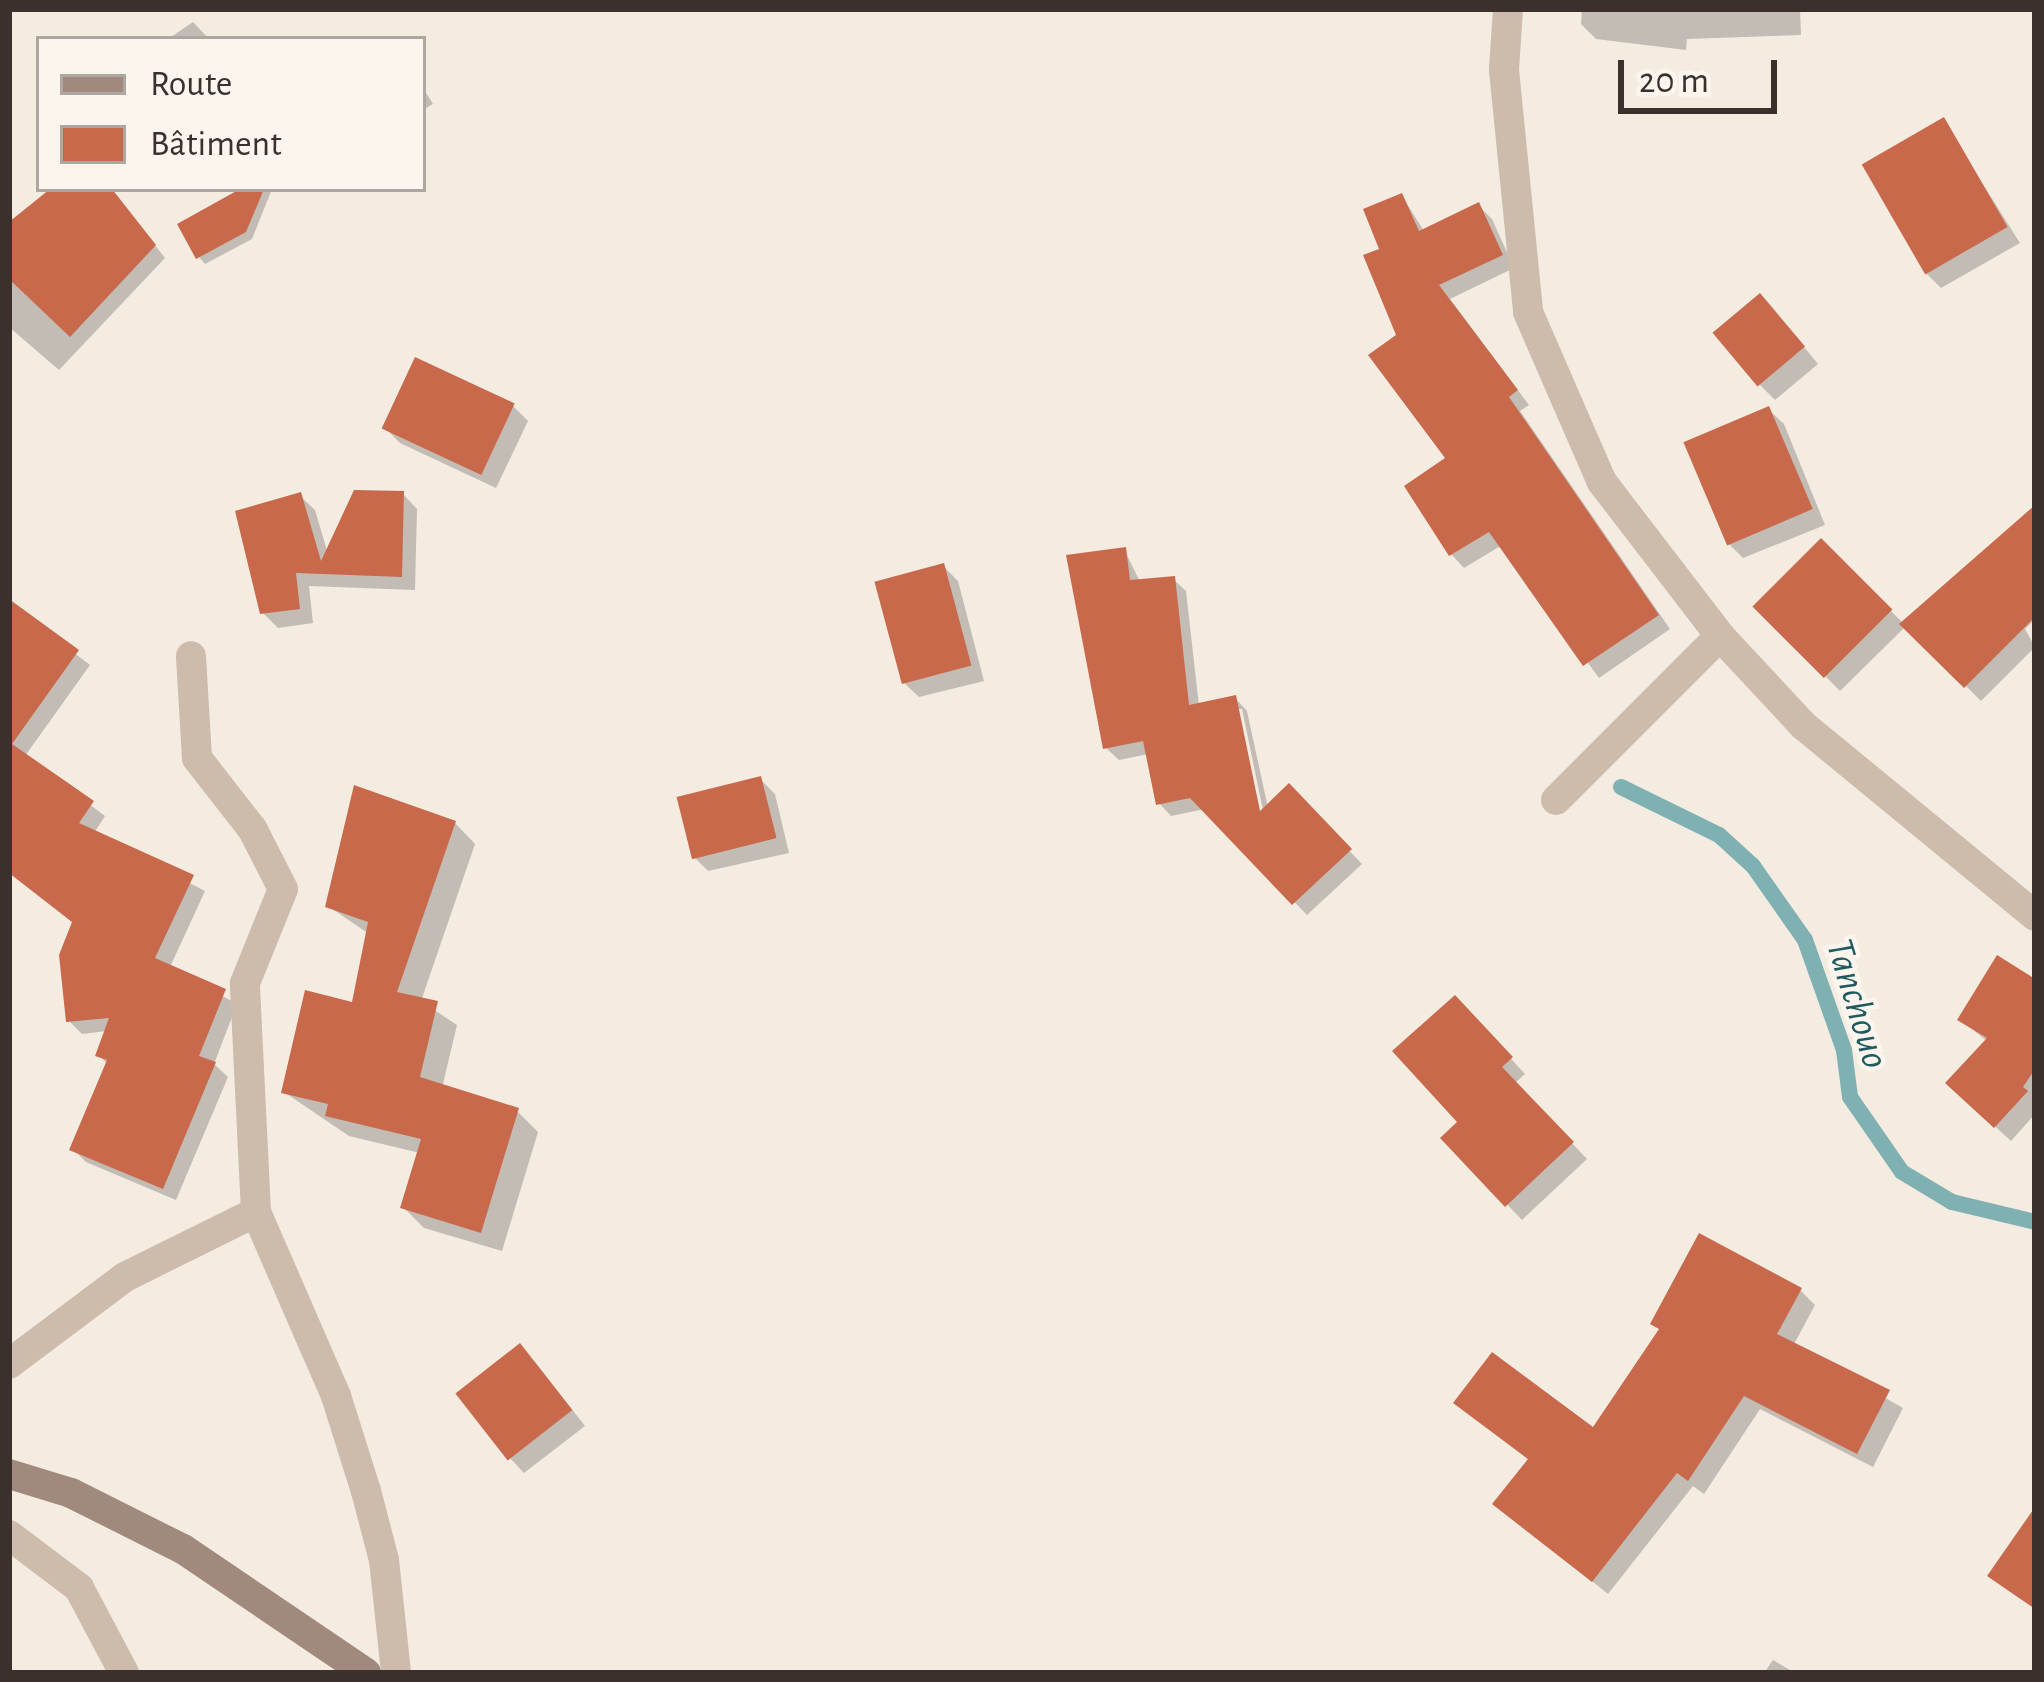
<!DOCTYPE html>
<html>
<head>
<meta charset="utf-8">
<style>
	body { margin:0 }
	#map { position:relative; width:2044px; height:1682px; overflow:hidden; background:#f4ebe1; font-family:"Alegreya Sans",sans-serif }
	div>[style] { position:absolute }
	.shadow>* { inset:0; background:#0003 }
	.stream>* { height:16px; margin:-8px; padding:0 8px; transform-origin:8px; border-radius:8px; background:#7fb0b2 }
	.building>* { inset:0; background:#c8694b; transform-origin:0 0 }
	.minor>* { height:30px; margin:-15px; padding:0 15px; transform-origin:15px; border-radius:15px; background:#cdbbac }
	.secondary>* { height:30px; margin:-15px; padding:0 15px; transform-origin:15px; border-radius:15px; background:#a18a7d }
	span { translate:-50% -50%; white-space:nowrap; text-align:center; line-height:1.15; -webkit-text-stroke:9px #fbf5ee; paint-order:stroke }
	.water-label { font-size:39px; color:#1f5a5e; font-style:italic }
	.frame { position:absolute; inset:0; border:12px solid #3b302b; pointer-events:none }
	.legend { position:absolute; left:36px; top:36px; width:390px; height:156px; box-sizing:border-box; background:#fbf5ee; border:3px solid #aea6a0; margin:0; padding:15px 21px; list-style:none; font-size:36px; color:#3b302b }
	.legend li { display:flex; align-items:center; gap:24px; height:60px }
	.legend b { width:60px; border:3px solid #aea6a0 }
	.scale { position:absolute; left:1618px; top:60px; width:159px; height:54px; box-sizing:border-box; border:6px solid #3b302b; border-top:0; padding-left:15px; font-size:36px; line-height:42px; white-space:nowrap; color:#3b302b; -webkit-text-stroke:9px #fbf5ee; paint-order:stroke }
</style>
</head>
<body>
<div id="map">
	<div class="shadow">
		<i style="clip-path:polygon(1582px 9px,1800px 9px,1801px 35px,1687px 39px,1686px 50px,1596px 39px,1581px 24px)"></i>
		<i style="clip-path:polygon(193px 22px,209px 39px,168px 39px)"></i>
		<i style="clip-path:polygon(423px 88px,433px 104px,423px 110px)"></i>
		<i style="clip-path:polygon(1943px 121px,2020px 243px,1941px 288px,1926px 273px)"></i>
		<i style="clip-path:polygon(55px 189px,111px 189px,165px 258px,59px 370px,9px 327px,9px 215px,15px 221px)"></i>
		<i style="clip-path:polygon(246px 189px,272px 189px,252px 239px,205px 264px,199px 257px)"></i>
		<i style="clip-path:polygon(1402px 196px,1424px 231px,1479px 206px,1492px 219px,1514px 268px,1450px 299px,1529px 405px,1520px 411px,1670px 629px,1599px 678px,1502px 545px,1464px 568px,1451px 554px,1449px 459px,1400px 336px,1382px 250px)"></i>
		<i style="clip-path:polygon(1774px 311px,1818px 364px,1775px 400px,1760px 385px)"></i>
		<i style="clip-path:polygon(513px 406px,528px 421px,496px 488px,400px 443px,385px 428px)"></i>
		<i style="clip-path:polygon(1768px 409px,1784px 424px,1825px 525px,1743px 558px,1728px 543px)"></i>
		<i style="clip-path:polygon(403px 494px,417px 509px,415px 590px,309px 586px,313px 623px,278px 628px,263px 613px,300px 496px,315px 510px,328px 554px)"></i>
		<i style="clip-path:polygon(2035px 509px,2035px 619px,2025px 629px,2035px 647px,1981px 701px,1906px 626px,1840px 691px,1756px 606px,1821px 542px,1904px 624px)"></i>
		<i style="clip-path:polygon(evenodd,1125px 551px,1140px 582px,1173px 579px,1186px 591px,1199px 706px,1235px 698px,1247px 711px,1268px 808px,1289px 788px,1362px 864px,1307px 915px,1205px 809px,1171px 816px,1159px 803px,1148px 754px,1119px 760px,1106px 748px,1125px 551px,1235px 709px,1242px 709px,1266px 825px,1260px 826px,1235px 709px)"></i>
		<i style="clip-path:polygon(943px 566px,958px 581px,984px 681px,919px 697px,903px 682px)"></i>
		<i style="clip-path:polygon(9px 603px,90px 665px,25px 756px,105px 816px,94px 833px,205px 891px,170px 967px,237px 1004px,214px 1064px,228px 1077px,176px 1200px,86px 1162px,73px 1149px,108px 1065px,99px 1055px,107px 1031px,82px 1034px,69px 1021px,75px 924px,9px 872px)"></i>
		<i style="clip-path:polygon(760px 779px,775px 794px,789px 853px,708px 871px,693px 856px)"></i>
		<i style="clip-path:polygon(455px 823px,475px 844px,421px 1001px,457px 1025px,442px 1088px,517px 1111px,538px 1132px,502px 1251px,424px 1228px,403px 1207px,420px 1153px,349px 1136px,284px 1092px,354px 1005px,369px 934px,328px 906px)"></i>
		<i style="clip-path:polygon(2035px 983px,2035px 1114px,2011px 1141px,1964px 1098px,1988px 1042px,1961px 1020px)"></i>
		<i style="clip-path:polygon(1470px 1014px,1525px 1074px,1515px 1083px,1587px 1159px,1522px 1220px,1444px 1138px,1461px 1122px)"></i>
		<i style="clip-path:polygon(1800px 1290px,1815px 1305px,1793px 1346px,1903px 1408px,1873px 1467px,1760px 1409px,1704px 1494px,1693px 1486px,1608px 1594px,1496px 1504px,1530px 1461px,1457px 1403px,1594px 1432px)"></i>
		<i style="clip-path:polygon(535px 1362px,585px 1426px,524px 1473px,510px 1458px)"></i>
		<i style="clip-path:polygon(1773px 1660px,1795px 1673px,1764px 1673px)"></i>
	</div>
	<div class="stream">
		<i style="left:1621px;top:787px;width:109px;rotate:26.1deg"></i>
		<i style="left:1719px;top:835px;width:46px;rotate:42.4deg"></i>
		<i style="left:1753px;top:866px;width:90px;rotate:54.9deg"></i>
		<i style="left:1805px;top:940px;width:117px;rotate:70.5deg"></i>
		<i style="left:1844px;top:1050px;width:47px;rotate:82.7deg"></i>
		<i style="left:1850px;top:1097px;width:91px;rotate:55.3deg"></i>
		<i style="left:1902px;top:1172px;width:58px;rotate:31deg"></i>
		<i style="left:1952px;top:1202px;width:85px;rotate:13.5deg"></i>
	</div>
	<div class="building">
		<i style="left:1944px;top:117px;width:127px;height:95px;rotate:60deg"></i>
		<i style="clip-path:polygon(50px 189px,112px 189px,156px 245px,70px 337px,9px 279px,9px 222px)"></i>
		<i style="clip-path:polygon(240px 189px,264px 189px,246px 232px,196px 259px,177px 224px)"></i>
		<i style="clip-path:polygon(1402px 193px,1419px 231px,1479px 202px,1503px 255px,1439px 285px,1518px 390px,1509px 397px,1659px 615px,1583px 666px,1489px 532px,1449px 556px,1404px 486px,1445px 458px,1368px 355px,1396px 335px,1363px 255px,1379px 249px,1363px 209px)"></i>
		<i style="left:1760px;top:293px;width:70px;height:62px;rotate:50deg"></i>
		<i style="left:415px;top:357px;width:110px;height:79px;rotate:25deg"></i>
		<i style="left:1769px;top:406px;width:112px;height:93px;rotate:67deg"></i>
		<i style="clip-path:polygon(354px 490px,404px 491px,402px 577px,296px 573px,300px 609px,260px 614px,235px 511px,301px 492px,321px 561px)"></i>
		<i style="clip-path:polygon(2035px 505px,2035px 617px,1964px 688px,1899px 624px)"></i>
		<i style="left:1821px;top:538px;width:101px;height:97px;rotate:45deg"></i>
		<i style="clip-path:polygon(1126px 547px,1130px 580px,1175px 576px,1189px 705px,1236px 695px,1260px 811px,1289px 783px,1352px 849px,1292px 905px,1190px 798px,1156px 805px,1143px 741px,1103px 749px,1066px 555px)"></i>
		<i style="left:944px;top:563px;width:106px;height:72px;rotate:75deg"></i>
		<i style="clip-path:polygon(9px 599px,79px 650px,12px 744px,94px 801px,79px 823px,194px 875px,155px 958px,226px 989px,199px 1056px,216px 1062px,163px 1189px,69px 1150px,107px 1060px,95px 1056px,109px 1018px,66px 1022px,59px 955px,72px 922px,9px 873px)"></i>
		<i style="left:761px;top:776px;width:64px;height:87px;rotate:76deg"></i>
		<i style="clip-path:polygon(354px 785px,456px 821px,397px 992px,438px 1001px,420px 1077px,519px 1108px,481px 1233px,400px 1208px,421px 1139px,325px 1116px,328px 1104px,281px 1093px,305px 990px,352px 1002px,368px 922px,325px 907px)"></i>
		<i style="clip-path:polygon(1997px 955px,2035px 979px,2035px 1069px,2023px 1087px,2028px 1091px,1994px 1128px,1945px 1083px,1987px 1038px,1957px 1020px)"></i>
		<i style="clip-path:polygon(1455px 995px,1513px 1057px,1502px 1067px,1574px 1142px,1505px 1207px,1440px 1138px,1457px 1122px,1392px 1051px)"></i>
		<i style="clip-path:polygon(1699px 1233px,1802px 1288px,1777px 1334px,1890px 1390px,1857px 1454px,1744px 1396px,1688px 1481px,1677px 1473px,1592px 1582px,1492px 1504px,1528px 1459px,1453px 1403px,1492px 1352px,1593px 1427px,1659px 1329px,1650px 1324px)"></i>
		<i style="left:520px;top:1343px;width:85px;height:82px;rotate:52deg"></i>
		<i style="clip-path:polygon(2035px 1507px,2035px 1609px,1987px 1576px)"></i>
	</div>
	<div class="minor">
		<i style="left:1508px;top:9px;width:61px;rotate:93.8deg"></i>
		<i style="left:1504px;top:70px;width:243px;rotate:84.3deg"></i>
		<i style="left:1528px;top:312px;width:185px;rotate:66.5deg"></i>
		<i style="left:1602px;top:482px;width:194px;rotate:52.5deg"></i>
		<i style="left:1720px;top:636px;width:123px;rotate:47deg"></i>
		<i style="left:1804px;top:726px;width:299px;rotate:39.4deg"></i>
		<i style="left:1556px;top:800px;width:232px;rotate:-45deg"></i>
		<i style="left:256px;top:1212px;width:201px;rotate:66.5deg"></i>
		<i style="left:336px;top:1396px;width:100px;rotate:72.5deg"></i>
		<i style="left:366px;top:1491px;width:71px;rotate:75.4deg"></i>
		<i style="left:384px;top:1560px;width:114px;rotate:83.9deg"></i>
		<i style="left:9px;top:1364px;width:145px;rotate:-36.9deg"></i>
		<i style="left:125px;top:1277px;width:146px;rotate:-26.4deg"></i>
		<i style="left:256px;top:1212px;width:229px;rotate:-92.8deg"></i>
		<i style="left:245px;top:983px;width:101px;rotate:-68deg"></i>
		<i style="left:283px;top:889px;width:66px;rotate:-117deg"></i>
		<i style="left:253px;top:830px;width:91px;rotate:-127.9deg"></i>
		<i style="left:197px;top:758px;width:102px;rotate:-93.4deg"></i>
		<i style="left:9px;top:1535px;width:88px;rotate:37.1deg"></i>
		<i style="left:79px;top:1588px;width:96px;rotate:62.1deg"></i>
	</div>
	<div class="secondary">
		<i style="left:9px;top:1474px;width:65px;rotate:17deg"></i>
		<i style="left:71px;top:1493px;width:125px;rotate:26.6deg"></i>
		<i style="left:183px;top:1549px;width:221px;rotate:34.1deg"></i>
	</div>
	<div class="water-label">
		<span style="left:1856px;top:1004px;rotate:73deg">Tanchouo</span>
	</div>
	<div class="frame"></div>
	<ul class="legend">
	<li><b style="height:15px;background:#a18a7d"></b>Route</li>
	<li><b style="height:33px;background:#c8694b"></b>Bâtiment</li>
	</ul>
	<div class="scale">20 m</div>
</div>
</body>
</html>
